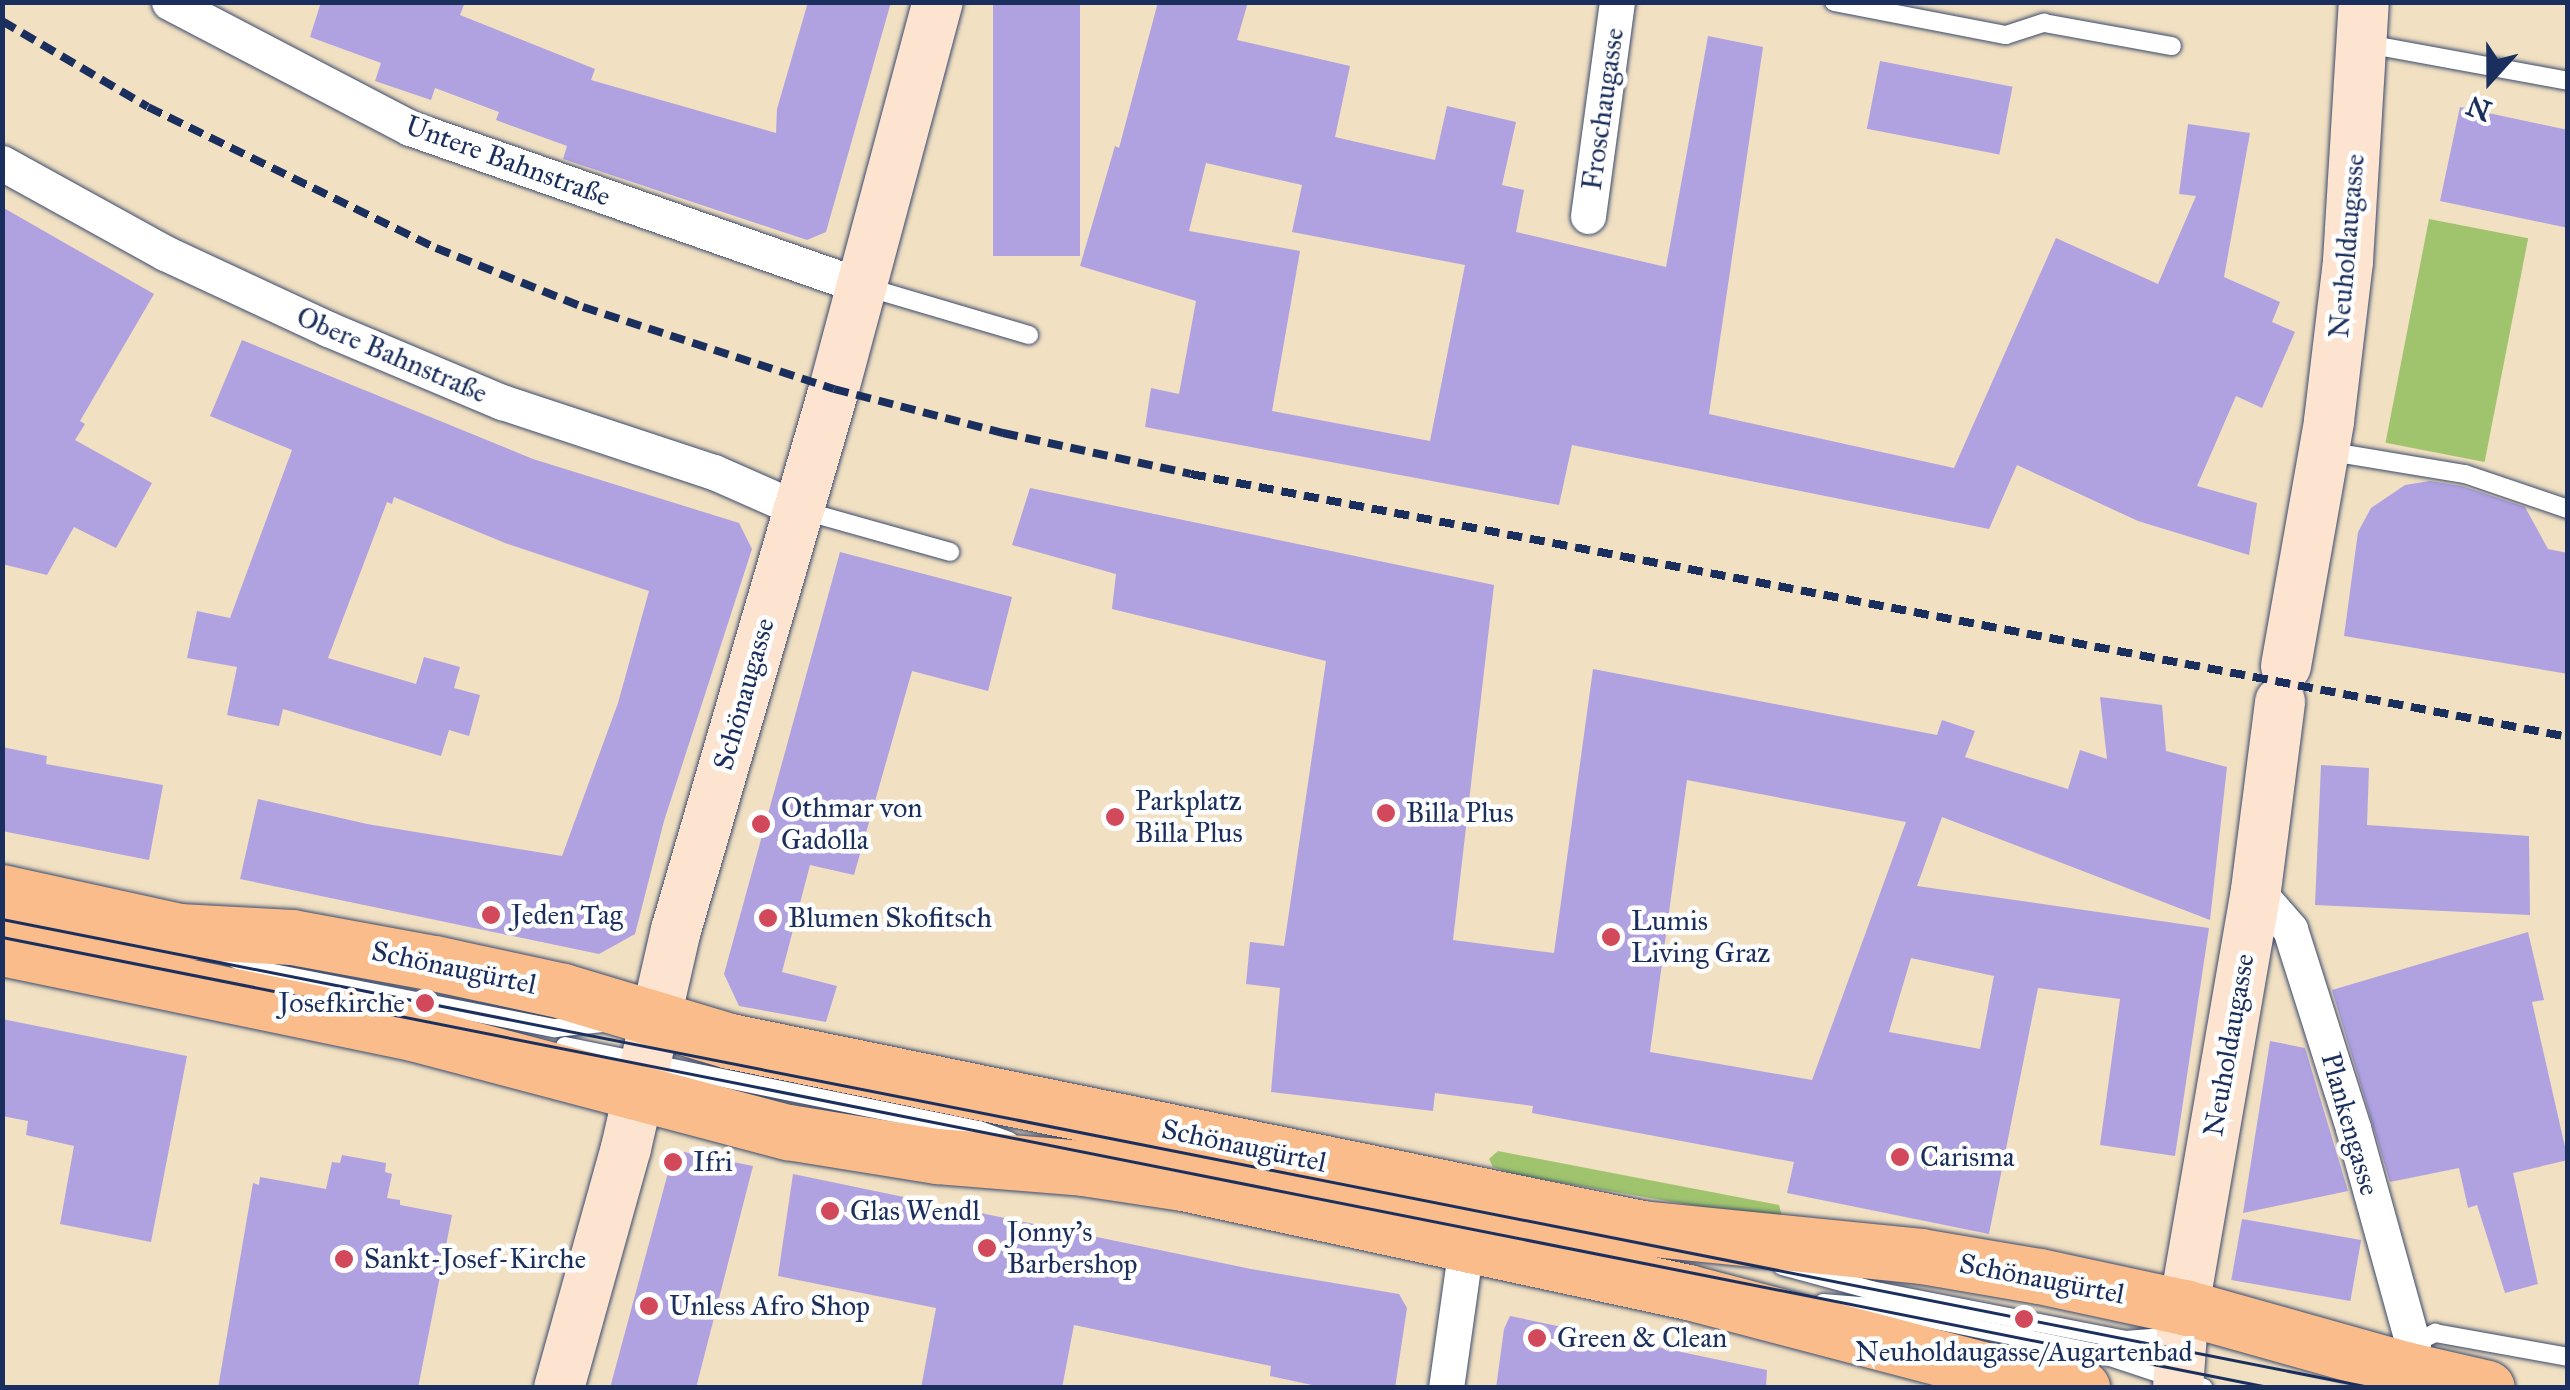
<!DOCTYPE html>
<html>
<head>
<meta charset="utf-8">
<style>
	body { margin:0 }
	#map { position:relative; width:2570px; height:1390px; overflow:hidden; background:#f1e0c2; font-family:"IM FELL Great Primer",serif }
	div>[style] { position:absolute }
	.green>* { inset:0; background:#a0c46e; transform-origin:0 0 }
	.building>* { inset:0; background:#b0a2e1; transform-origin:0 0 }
	.roads { filter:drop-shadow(0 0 2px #3b4a6d) drop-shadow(0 0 2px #3b4a6d) }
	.lane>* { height:18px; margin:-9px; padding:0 9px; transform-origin:9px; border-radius:9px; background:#fff }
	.street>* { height:35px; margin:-17.5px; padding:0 17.5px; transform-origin:17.5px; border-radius:17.5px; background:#fff }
	.secondary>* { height:50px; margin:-25px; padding:0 25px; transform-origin:25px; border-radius:25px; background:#fde4d0 }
	.primary>* { height:55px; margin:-27.5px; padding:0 27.5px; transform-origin:27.5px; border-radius:27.5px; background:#f9bc8a }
	.tram>* { height:2.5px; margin:-1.25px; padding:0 1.25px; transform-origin:1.25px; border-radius:1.25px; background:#1b2f5e }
	.rail>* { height:8px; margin-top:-4px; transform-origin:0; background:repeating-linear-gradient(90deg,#1b2f5e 0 15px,transparent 0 23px) }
	.dots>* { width:28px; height:28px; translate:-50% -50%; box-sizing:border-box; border:5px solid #fff; border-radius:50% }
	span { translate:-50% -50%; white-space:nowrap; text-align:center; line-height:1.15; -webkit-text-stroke:9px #fff; paint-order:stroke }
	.street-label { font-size:28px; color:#1b2f5e }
	.poi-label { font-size:28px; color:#1b2f5e }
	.left { translate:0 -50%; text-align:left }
	.right { translate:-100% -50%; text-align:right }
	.frame { position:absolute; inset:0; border:5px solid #1b2f5e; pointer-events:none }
	.north { position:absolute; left:2440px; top:30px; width:100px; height:100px; -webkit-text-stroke:8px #fff; paint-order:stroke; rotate:201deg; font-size:28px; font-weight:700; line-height:40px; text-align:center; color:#1b2f5e }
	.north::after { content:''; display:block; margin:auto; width:35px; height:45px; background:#1b2f5e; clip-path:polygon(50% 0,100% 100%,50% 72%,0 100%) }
</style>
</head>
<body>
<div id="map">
	<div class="green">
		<i style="left:2429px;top:219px;width:101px;height:228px;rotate:11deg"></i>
		<i style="clip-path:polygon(1498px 1151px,1779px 1205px,1782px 1216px,1778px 1220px,1517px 1175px,1493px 1167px,1489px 1159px)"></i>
	</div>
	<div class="building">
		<i style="clip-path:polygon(321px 2px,465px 2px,460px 15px,595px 69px,591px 80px,776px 133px,777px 109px,808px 2px,891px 2px,826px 232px,807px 240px,563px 159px,567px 146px,496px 120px,499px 112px,435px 88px,431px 100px,375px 81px,381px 63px,310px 37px)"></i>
		<i style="left:993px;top:2px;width:87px;height:254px"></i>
		<i style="clip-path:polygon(evenodd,1158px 2px,1248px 2px,1237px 40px,1350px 66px,1335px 137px,1435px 160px,1447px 106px,1516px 122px,1502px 185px,1524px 190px,1516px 232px,1666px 267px,1708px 36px,1763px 47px,1709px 414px,1954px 468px,2056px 238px,2158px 284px,2196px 196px,2179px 194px,2188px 124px,2250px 133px,2224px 277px,2280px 302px,2272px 322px,2295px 332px,2262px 408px,2236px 396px,2197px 486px,2257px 503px,2249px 555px,2138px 521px,2017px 465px,1989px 529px,1572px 445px,1559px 505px,1145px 427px,1151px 388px,1179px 394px,1196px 301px,1080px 266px,1115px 146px,1119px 148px,1158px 2px,1206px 163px,1302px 185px,1292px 232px,1465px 265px,1430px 441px,1272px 411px,1300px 251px,1189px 231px,1206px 163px)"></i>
		<i style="left:1880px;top:61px;width:135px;height:69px;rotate:11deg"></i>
		<i style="clip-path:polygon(2460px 107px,2568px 130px,2568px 228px,2440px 201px)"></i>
		<i style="clip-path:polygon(2px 207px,154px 294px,80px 421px,85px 424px,75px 440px,152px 483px,116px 548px,74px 527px,47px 575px,2px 564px)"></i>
		<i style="clip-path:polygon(242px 340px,533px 459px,739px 523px,752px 549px,664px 821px,635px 934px,599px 954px,240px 879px,258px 799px,367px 824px,562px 856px,618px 703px,649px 591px,505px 543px,394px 497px,392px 504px,387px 502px,328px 658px,416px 684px,424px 657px,460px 667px,454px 688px,480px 695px,469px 736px,449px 730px,441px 756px,283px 709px,279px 726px,227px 715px,237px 667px,187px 658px,197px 611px,230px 618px,292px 450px,210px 416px)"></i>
		<i style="clip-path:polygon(2430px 481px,2462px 486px,2525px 507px,2548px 549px,2568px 553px,2568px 674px,2344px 636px,2358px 532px,2371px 508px,2405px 485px)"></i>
		<i style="clip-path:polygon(evenodd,1030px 488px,1494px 585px,1453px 940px,1554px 953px,1593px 669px,1937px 735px,1942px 720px,1975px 731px,1965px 757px,2068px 789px,2080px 750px,2107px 759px,2100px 697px,2162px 705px,2166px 751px,2227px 767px,2210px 920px,1942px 817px,1917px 886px,2209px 928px,2175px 1156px,2100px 1145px,2120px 999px,2038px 988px,1989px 1234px,1787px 1193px,1794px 1162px,1532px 1113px,1533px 1106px,1435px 1093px,1433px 1111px,1271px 1092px,1280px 988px,1246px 984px,1250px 942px,1284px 946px,1326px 661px,1112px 609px,1116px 574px,1012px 545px,1030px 488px,1687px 780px,1906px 822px,1812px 1080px,1650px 1052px,1687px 780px,1030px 488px,1911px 958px,1994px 976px,1980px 1049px,1889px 1032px,1911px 958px)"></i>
		<i style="clip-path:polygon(840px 552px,1012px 597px,988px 691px,912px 671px,854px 875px,810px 865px,782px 972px,837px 986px,826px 1022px,739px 1006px,724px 974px)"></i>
		<i style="clip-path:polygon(2px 747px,47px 756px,46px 764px,163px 785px,149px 860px,2px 831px)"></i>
		<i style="clip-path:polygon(2321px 765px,2369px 768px,2367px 825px,2529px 836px,2530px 915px,2315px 905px)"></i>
		<i style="clip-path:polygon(2528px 932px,2544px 1000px,2532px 1002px,2568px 1160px,2513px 1173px,2538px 1284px,2505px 1293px,2477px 1205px,2468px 1208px,2459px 1168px,2390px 1182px,2332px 990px)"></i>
		<i style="clip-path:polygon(2px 1019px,187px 1056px,151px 1242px,60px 1224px,74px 1146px,26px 1135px,28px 1121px,2px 1116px)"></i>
		<i style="clip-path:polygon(2270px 1041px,2305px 1048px,2348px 1191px,2243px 1213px)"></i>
		<i style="clip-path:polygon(684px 1152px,753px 1166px,696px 1388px,610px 1388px,669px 1169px)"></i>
		<i style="clip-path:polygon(342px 1155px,386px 1163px,385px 1172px,392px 1174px,387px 1198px,400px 1200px,400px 1205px,452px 1215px,418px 1388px,218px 1388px,253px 1183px,259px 1185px,260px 1177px,326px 1189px,332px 1162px,340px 1163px)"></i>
		<i style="clip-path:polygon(793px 1174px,1251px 1269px,1399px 1294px,1407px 1308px,1395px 1388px,1326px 1388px,1270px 1376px,1271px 1366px,1074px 1325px,1062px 1388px,921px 1388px,936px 1308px,778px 1276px)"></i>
		<i style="left:2242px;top:1219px;width:121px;height:62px;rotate:10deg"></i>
		<i style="clip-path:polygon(1510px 1316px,1767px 1370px,1766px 1388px,1496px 1388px,1504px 1329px)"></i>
	</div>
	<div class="roads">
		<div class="lane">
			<i style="left:1834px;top:2px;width:175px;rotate:10.9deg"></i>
			<i style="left:2006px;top:35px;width:40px;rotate:-18deg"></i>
			<i style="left:2044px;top:23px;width:130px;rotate:10.2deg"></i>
			<i style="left:2367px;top:44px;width:204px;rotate:10.4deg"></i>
			<i style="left:866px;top:287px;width:170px;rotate:16.4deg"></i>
			<i style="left:2326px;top:451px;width:141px;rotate:9.4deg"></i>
			<i style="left:2465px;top:474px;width:109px;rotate:18.8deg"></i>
			<i style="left:801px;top:510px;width:155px;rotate:15.7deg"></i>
			<i style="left:224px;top:953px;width:38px;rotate:27deg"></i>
			<i style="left:258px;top:970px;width:303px;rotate:11.1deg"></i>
			<i style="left:555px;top:1028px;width:48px;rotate:-5.9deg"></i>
			<i style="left:565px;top:1046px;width:422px;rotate:11.5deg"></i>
			<i style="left:979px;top:1130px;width:32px;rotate:20deg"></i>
			<i style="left:1782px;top:1266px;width:92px;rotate:15.1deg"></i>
			<i style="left:1871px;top:1290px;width:259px;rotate:11.1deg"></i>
			<i style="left:2125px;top:1340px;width:53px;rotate:-4.3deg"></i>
			<i style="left:1823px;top:1303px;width:49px;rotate:4.7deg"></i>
			<i style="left:1872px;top:1307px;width:234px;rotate:11.6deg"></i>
			<i style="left:2101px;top:1354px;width:108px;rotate:18.3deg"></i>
			<i style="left:2413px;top:1344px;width:25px;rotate:-27deg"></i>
			<i style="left:2435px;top:1333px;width:135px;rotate:10.2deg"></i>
		</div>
		<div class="street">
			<i style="left:169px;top:2px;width:272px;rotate:27.6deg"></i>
			<i style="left:410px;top:128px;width:479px;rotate:19.3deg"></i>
			<i style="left:2px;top:163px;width:186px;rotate:28.9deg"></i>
			<i style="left:165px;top:253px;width:180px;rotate:25deg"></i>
			<i style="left:328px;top:329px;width:189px;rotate:22.8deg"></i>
			<i style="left:502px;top:402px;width:223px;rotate:18.3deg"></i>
			<i style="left:714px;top:472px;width:92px;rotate:23.8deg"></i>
			<i style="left:1588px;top:216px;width:216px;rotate:-82.3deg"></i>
			<i style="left:2256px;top:890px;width:52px;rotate:48.9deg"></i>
			<i style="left:2290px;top:929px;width:209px;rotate:72.4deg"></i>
			<i style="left:2353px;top:1128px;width:224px;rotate:74.5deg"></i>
			<i style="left:2413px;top:1344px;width:26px;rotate:108deg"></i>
			<i style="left:1446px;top:1388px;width:143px;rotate:-82deg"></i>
		</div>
		<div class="secondary">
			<i style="left:2286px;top:666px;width:249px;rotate:-80deg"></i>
			<i style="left:2329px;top:421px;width:161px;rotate:-83.2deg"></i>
			<i style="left:2348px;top:261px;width:259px;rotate:-86.5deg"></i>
			<i style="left:559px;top:1388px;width:249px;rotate:-74.4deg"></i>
			<i style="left:626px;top:1148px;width:224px;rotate:-77.1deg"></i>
			<i style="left:676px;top:930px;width:564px;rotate:-73.72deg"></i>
			<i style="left:834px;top:389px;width:401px;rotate:-75deg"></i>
			<i style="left:2178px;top:1388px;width:81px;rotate:-85.8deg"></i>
			<i style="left:2184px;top:1307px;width:423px;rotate:-80.2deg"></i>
			<i style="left:2256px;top:890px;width:190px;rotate:-82.7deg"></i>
		</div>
		<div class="primary">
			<i style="left:2px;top:892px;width:181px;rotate:12.4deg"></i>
			<i style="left:179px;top:931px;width:113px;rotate:3deg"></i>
			<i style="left:292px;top:937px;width:144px;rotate:10.4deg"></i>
			<i style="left:434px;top:963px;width:132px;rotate:12.2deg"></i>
			<i style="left:563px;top:991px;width:174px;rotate:16.7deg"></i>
			<i style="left:730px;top:1041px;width:931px;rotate:11.59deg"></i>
			<i style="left:1642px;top:1228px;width:280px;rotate:5.7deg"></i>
			<i style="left:1921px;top:1256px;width:120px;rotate:9.6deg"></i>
			<i style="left:2039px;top:1276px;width:148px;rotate:12.1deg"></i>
			<i style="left:2184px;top:1307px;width:230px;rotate:15.7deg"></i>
			<i style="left:2405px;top:1369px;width:84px;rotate:13deg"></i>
			<i style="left:2px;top:948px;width:423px;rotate:11.7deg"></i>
			<i style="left:416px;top:1034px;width:385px;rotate:14.8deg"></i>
			<i style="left:788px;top:1132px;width:151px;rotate:9.2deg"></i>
			<i style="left:937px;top:1156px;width:146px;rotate:4.7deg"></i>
			<i style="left:1083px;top:1168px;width:101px;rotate:8.5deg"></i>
			<i style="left:1183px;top:1183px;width:517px;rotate:12.18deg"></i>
			<i style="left:1688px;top:1292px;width:308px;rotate:14.7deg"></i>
			<i style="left:1986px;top:1370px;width:98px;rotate:10.6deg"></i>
		</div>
	</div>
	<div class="tram">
		<i style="left:2px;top:919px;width:2419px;rotate:11.18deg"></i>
		<i style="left:2px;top:937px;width:2315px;rotate:11.23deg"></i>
	</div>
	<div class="rail">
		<i style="left:2px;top:21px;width:169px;rotate:30.5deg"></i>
		<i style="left:148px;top:107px;width:321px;rotate:26.1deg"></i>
		<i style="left:436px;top:248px;width:158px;rotate:21.9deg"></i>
		<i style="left:583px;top:307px;width:264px;rotate:18.1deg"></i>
		<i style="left:834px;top:389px;width:175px;rotate:14.6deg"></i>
		<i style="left:1003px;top:433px;width:192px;rotate:12.3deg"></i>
		<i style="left:1191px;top:474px;width:1402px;rotate:10.81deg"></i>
	</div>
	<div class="dots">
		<i style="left:1386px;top:813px;background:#d1495b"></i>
		<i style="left:1115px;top:817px;background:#d1495b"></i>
		<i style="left:761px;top:824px;background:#d1495b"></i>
		<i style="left:491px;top:915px;background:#d1495b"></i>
		<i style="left:768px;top:918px;background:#d1495b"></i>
		<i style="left:1611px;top:937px;background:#d1495b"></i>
		<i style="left:425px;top:1003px;background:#d1495b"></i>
		<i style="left:1900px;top:1157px;background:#d1495b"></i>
		<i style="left:673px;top:1162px;background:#d1495b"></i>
		<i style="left:830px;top:1211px;background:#d1495b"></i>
		<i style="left:987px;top:1248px;background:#d1495b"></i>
		<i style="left:344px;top:1259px;background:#d1495b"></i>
		<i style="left:649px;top:1306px;background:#d1495b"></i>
		<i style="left:2024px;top:1319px;background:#d1495b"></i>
		<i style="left:1537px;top:1338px;background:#d1495b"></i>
	</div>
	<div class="street-label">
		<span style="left:1603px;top:109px;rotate:-82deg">Froschaugasse</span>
		<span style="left:508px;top:161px;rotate:20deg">Untere Bahnstraße</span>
		<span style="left:2347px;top:246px;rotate:-85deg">Neuholdaugasse</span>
		<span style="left:392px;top:355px;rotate:23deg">Obere Bahnstraße</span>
		<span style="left:744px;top:694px;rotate:-74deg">Schönaugasse</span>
		<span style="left:454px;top:968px;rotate:12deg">Schönaugürtel</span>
		<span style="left:2229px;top:1045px;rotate:-80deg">Neuholdaugasse</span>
		<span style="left:2350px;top:1124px;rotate:74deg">Plankengasse</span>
		<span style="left:1244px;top:1146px;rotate:12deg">Schönaugürtel</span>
		<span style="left:2042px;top:1279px;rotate:11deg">Schönaugürtel</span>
	</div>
	<div class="poi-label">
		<span class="left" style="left:1135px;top:817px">Parkplatz<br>Billa Plus</span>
		<span class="left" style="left:781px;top:824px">Othmar von<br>Gadolla</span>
		<span class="left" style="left:1406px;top:813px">Billa Plus</span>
		<span class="left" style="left:511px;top:915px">Jeden Tag</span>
		<span class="left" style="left:788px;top:918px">Blumen Skofitsch</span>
		<span class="left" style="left:1631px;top:937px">Lumis<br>Living Graz</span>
		<span class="right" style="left:405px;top:1003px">Josefkirche</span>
		<span class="left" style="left:1920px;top:1157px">Carisma</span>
		<span class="left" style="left:693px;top:1162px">Ifri</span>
		<span class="left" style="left:850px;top:1211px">Glas Wendl</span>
		<span class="left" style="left:1007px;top:1248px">Jonny's<br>Barbershop</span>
		<span class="left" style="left:364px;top:1259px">Sankt-Josef-Kirche</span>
		<span class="left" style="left:669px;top:1306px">Unless Afro Shop</span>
		<span class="left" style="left:1557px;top:1338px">Green &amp; Clean</span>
		<span style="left:2024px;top:1352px">Neuholdaugasse/Augartenbad</span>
	</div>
	<div class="frame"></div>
	<div class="north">N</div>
</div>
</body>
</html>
